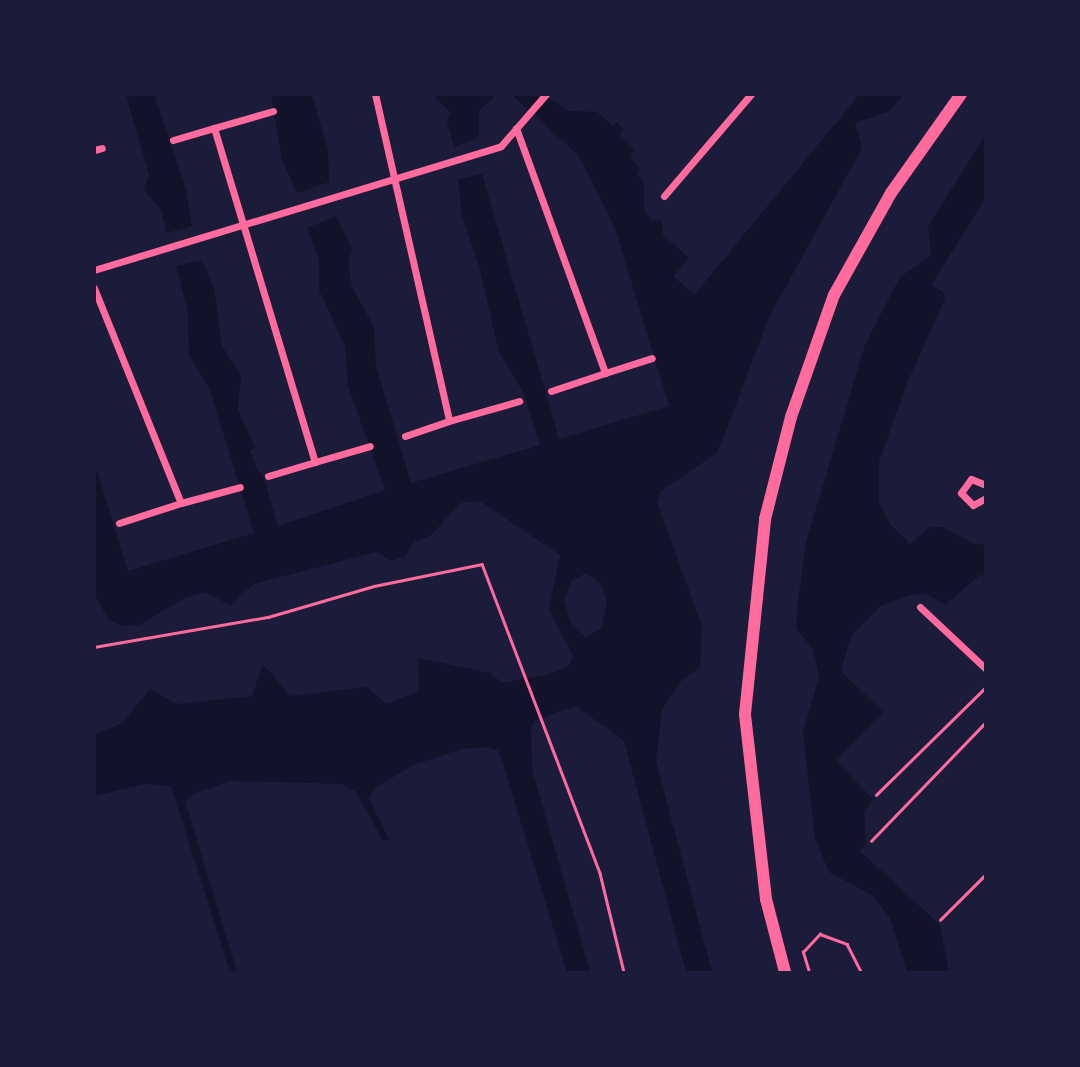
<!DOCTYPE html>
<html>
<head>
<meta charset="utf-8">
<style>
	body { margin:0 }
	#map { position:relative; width:1080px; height:1067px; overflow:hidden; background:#1b1b3a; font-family:"Times New Roman",serif }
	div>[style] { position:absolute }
	.water>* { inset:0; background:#12122b }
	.path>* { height:2.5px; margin:-1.25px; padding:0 1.25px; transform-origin:1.25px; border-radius:1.25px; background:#ff6b9d }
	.minor>* { height:7px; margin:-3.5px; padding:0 3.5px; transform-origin:3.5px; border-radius:3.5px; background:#ff6b9d }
	.primary>* { height:12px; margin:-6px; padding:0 6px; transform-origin:6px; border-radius:6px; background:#ff6b9d }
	span { translate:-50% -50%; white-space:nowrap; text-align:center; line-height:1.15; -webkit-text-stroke:5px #1b1b3a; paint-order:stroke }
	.frame { position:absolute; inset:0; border:96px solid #1b1b3a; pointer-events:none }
</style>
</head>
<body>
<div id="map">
	<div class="water">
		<i style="clip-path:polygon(126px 95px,164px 95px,155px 97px,186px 190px,192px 226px,167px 233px,161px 210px,144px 190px,149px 175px)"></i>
		<i style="clip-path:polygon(271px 95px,312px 95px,328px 151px,329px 182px,297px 193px,282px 160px)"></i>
		<i style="clip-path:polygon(434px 95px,496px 95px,479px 111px,479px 138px,454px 147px,447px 121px,451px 113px)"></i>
		<i style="clip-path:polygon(evenodd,512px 95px,545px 95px,568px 111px,597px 112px,613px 126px,617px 122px,624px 130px,620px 135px,635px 150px,630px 157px,640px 170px,637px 173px,644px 184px,644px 209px,651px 220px,662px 221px,663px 235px,689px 258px,673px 277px,695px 294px,859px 95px,903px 95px,890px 111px,855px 123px,862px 148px,769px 317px,718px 452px,661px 491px,657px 502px,702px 627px,700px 667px,681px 681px,662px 709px,656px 761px,712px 972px,686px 972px,624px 741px,576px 706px,535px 720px,531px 728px,532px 770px,590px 972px,567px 972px,499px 751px,486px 747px,462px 749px,413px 765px,374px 789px,369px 799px,389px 839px,383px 840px,356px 792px,343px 784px,231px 781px,195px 793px,185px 801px,237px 972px,230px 972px,171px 786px,145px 784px,95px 796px,95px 735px,122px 723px,150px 689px,177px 704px,252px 696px,263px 664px,290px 696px,367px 687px,386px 704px,419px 691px,418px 658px,490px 673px,502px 683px,549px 674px,569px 666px,573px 656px,549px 609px,560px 555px,480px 501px,461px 503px,430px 536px,415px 541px,405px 556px,391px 561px,376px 552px,254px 584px,230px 605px,205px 592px,185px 598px,139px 625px,123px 626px,109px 620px,95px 596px,94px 462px,128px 571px,254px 533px,209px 387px,189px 356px,188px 312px,176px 266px,202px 260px,214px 288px,222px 346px,241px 375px,238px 410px,255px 447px,250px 451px,258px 472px,262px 472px,278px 526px,385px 490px,348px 386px,345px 346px,319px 290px,319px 259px,307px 228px,336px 216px,352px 248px,348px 264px,352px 287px,374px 327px,376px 366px,411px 483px,540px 445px,523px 392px,499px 352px,479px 266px,462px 217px,458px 179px,482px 174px,559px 439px,669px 406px,615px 228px,579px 156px,512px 95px,586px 573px,601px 584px,607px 602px,601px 629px,586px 637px,571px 624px,564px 601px,571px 581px,586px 573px)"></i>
		<i style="clip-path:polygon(985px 135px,985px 199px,931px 285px,943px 292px,945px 299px,907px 383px,879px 462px,879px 501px,890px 524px,910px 544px,931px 527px,942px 527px,974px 544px,985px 545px,985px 578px,981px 574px,945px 605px,927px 594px,910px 595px,881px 606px,851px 636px,841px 671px,884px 713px,835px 760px,874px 800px,864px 811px,866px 843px,860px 851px,940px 925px,949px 972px,907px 972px,890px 918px,872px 895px,829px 872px,815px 838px,803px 732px,819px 677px,813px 649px,796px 628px,798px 601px,806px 542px,865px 345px,900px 277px,931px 256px,928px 227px)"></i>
	</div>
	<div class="path">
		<i style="left:94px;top:647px;width:177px;rotate:-9.8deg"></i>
		<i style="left:268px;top:617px;width:110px;rotate:-16.3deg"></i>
		<i style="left:374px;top:586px;width:110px;rotate:-11.5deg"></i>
		<i style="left:482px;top:564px;width:331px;rotate:69.1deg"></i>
		<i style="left:600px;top:873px;width:102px;rotate:76.4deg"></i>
		<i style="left:876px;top:795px;width:154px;rotate:-44.5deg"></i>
		<i style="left:871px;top:841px;width:165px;rotate:-46deg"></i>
		<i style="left:940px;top:920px;width:65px;rotate:-45deg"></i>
		<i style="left:809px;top:972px;width:21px;rotate:-107deg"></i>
		<i style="left:803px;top:952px;width:25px;rotate:-47deg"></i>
		<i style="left:820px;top:934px;width:29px;rotate:20deg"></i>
		<i style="left:847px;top:944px;width:31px;rotate:63deg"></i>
	</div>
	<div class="minor">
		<i style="left:375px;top:94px;width:335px;rotate:77.2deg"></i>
		<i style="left:449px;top:421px;width:73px;rotate:-15.9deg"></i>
		<i style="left:273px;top:111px;width:61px;rotate:163.9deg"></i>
		<i style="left:214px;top:128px;width:349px;rotate:73.2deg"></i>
		<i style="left:315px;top:462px;width:57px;rotate:-16.2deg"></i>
		<i style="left:516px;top:128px;width:261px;rotate:70deg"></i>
		<i style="left:605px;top:373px;width:49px;rotate:-17.7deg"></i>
		<i style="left:173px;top:140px;width:43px;rotate:-16.3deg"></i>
		<i style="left:94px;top:150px;width:8px;rotate:-14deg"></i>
		<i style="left:664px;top:196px;width:134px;rotate:-49.5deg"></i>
		<i style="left:94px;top:270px;width:425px;rotate:-16.9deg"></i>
		<i style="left:501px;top:146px;width:69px;rotate:-49.1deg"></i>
		<i style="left:94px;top:288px;width:232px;rotate:68deg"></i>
		<i style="left:181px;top:503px;width:61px;rotate:-15.2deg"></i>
		<i style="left:551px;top:391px;width:57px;rotate:-18.4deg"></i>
		<i style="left:405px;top:436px;width:46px;rotate:-18.8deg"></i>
		<i style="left:268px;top:476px;width:49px;rotate:-16.6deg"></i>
		<i style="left:986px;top:485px;width:16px;rotate:-158deg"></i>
		<i style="left:971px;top:479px;width:17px;rotate:126deg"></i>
		<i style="left:961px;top:493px;width:17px;rotate:45deg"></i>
		<i style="left:973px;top:505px;width:15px;rotate:-28deg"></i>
		<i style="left:119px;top:523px;width:65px;rotate:-17.9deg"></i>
		<i style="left:920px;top:607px;width:91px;rotate:43.2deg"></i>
	</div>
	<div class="primary">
		<i style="left:785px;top:972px;width:75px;rotate:-104.6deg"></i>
		<i style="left:766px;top:899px;width:186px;rotate:-96.5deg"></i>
		<i style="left:745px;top:714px;width:196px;rotate:-84.1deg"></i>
		<i style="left:765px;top:519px;width:105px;rotate:-75.7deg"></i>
		<i style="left:791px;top:417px;width:129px;rotate:-70.6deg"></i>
		<i style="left:834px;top:295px;width:117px;rotate:-60.8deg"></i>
		<i style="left:891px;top:193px;width:121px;rotate:-54.7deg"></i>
	</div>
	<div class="frame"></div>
</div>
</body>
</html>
